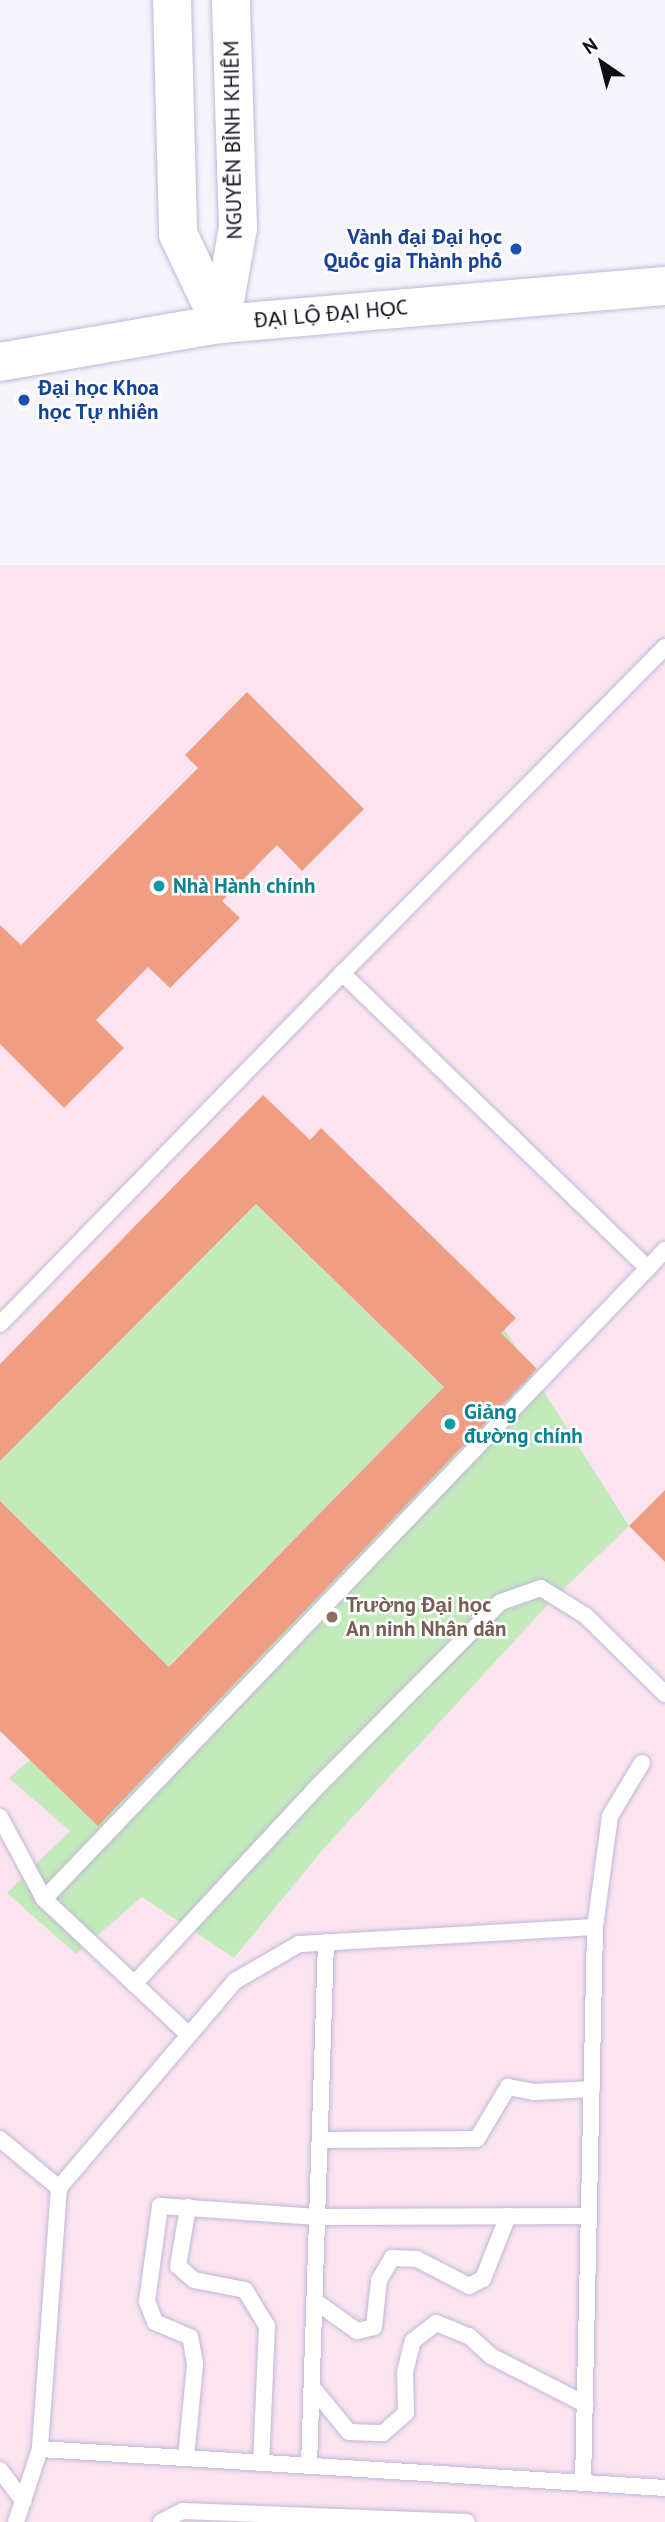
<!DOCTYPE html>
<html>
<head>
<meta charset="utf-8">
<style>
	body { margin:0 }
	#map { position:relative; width:665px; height:2522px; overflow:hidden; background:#f5f4fb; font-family:"PT Sans",sans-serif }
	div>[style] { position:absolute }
	.education>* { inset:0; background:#fbe4f0; transform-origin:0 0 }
	.green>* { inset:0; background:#c3eabb }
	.building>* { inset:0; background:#f09e83 }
	.roads { filter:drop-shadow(0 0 2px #c0b8da) drop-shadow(0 0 2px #c0b8da) }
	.service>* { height:16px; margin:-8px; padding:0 8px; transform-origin:8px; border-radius:8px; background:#fff }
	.tertiary>* { height:38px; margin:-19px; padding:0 19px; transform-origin:19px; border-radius:19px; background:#fff }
	.dots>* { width:19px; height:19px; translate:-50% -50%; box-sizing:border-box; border:4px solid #fff; border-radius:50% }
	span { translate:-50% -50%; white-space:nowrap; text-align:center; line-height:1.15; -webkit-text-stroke:5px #fff; paint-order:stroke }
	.street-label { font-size:21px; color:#100d19 }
	.transit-label { font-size:21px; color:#164399; font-weight:700 }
	.right { translate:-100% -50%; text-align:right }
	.left { translate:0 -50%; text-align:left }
	.culture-label { font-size:21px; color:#0d838f; font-weight:700 }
	.education-label { font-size:21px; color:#785e54; font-weight:700 }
	.north { position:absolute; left:567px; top:28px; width:70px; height:70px; -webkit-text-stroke:5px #fff; paint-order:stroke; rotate:325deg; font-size:19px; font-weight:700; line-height:28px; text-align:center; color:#100d19 }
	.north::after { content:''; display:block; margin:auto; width:24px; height:32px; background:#100d19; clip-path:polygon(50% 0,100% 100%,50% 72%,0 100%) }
</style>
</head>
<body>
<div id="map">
	<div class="education">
		<i style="left:665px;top:565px;width:1957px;height:681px;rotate:90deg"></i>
	</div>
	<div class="green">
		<i style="clip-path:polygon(256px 1204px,436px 1380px,493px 1311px,629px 1526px,551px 1601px,324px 1848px,234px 1958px,142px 1897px,76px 1954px,7px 1893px,70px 1831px,9px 1778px,73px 1723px,113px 1777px,359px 1474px,169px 1667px,0 1501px,0 1461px)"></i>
	</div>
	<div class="building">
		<i style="clip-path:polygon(247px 692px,364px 809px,302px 871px,277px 845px,222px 901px,240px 918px,170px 988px,148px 967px,96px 1020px,124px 1048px,64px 1108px,0 1044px,0 925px,21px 945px,198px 768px,185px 755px)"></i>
		<i style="clip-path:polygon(263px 1095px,310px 1140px,321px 1128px,516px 1318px,501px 1333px,537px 1369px,98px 1826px,0 1731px,0 1501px,169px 1667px,444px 1387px,256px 1204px,0 1461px,0 1364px)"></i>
		<i style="clip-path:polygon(665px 1490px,665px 1562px,629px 1526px)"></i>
	</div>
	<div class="roads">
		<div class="service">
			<i style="left:665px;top:647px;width:459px;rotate:134.7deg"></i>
			<i style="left:342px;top:973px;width:425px;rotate:44deg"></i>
			<i style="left:648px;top:1268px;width:25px;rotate:-47deg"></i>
			<i style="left:0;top:1324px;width:490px;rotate:-45.7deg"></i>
			<i style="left:0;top:1817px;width:93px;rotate:61.8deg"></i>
			<i style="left:44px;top:1899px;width:199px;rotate:43.2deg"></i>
			<i style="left:44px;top:1899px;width:873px;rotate:-46.25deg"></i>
			<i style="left:595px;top:1927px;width:112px;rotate:-82.3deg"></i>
			<i style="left:610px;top:1816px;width:62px;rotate:-58.9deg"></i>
			<i style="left:134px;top:1984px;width:265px;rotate:-47.1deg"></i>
			<i style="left:314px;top:1790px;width:265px;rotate:-45.2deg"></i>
			<i style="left:501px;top:1602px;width:42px;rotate:-19.3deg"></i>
			<i style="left:541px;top:1588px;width:53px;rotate:31.9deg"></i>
			<i style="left:586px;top:1616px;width:111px;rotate:44.6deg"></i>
			<i style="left:0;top:2139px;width:77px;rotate:39.7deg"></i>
			<i style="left:320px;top:2140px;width:157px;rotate:-0.4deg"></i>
			<i style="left:477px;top:2139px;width:61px;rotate:-59.2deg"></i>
			<i style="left:508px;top:2087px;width:26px;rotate:11deg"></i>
			<i style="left:534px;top:2092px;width:58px;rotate:-3deg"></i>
			<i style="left:188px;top:2207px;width:60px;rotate:99.6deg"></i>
			<i style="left:178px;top:2266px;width:21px;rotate:41deg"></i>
			<i style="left:194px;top:2280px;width:52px;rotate:11.1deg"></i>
			<i style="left:245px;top:2290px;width:42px;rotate:58.6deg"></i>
			<i style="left:267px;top:2326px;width:137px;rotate:92.5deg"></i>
			<i style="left:315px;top:2301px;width:52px;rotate:35.5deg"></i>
			<i style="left:357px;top:2331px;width:17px;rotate:-13deg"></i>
			<i style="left:374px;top:2327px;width:47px;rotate:-83.9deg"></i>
			<i style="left:379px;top:2280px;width:26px;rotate:-59deg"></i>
			<i style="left:392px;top:2258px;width:25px;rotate:2deg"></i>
			<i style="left:417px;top:2259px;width:59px;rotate:27.4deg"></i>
			<i style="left:469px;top:2286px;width:16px;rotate:-27deg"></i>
			<i style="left:483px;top:2279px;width:68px;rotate:-68.4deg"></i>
			<i style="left:312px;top:2387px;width:58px;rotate:50.6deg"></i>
			<i style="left:349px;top:2432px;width:34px;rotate:2deg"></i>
			<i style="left:383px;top:2433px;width:30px;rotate:-41deg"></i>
			<i style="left:406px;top:2413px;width:41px;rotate:-91.4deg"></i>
			<i style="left:405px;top:2372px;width:32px;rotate:-76deg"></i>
			<i style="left:413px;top:2341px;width:29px;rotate:-38deg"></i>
			<i style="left:436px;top:2323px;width:35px;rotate:22deg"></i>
			<i style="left:469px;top:2336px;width:30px;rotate:42deg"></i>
			<i style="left:491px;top:2356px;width:106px;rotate:27.1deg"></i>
			<i style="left:186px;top:2458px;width:94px;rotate:-84.5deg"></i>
			<i style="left:195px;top:2364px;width:27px;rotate:-100deg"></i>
			<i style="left:190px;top:2337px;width:38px;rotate:-157deg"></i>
			<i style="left:155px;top:2322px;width:22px;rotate:-111deg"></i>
			<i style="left:147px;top:2301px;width:96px;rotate:-82.2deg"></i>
			<i style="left:160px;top:2206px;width:158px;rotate:4deg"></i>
			<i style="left:318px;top:2217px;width:271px;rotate:-0.2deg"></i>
			<i style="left:309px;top:2466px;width:524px;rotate:-88.14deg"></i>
			<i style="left:0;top:2470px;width:39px;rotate:53deg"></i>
			<i style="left:583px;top:2483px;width:556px;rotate:-88.76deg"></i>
			<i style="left:595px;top:1927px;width:296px;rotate:176.7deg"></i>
			<i style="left:299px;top:1944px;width:74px;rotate:150deg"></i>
			<i style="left:235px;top:1981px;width:272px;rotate:130.4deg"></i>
			<i style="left:59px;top:2188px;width:262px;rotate:94.2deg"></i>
			<i style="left:40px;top:2449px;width:626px;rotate:3.57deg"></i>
			<i style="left:16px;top:2522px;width:77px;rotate:-71.8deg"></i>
			<i style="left:161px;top:2522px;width:25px;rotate:-27deg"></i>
			<i style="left:183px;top:2511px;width:284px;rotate:2.2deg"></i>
		</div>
		<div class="tertiary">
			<i style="left:172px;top:0;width:234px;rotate:88.5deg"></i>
			<i style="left:178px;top:234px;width:100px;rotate:64.5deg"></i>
			<i style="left:221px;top:324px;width:97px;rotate:-80deg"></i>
			<i style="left:238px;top:228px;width:228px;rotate:-91.8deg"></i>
			<i style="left:0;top:362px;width:224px;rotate:-9.8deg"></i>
			<i style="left:221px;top:324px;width:446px;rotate:-4.9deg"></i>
		</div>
	</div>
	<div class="dots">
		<i style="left:516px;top:249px;background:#1a4fb4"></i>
		<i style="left:24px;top:400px;background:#1a4fb4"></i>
		<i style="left:159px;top:886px;background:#0f9aa8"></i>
		<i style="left:450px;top:1424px;background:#0f9aa8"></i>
		<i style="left:332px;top:1617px;background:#8d6e63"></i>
	</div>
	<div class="street-label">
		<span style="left:233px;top:140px;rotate:-91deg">NGUYỄN BỈNH KHIÊM</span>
		<span style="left:331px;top:314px;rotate:-5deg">ĐẠI LỘ ĐẠI HỌC</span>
	</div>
	<div class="transit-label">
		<span class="right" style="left:502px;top:249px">Vành đại Đại học<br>Quốc gia Thành phố</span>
		<span class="left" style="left:38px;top:400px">Đại học Khoa<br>học Tự nhiên</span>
	</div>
	<div class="culture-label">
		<span class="left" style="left:173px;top:886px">Nhà Hành chính</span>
		<span class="left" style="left:464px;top:1424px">Giảng<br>đường chính</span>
	</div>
	<div class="education-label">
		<span class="left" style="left:346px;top:1617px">Trường Đại học<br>An ninh Nhân dân</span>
	</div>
	<div class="north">N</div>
</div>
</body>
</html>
